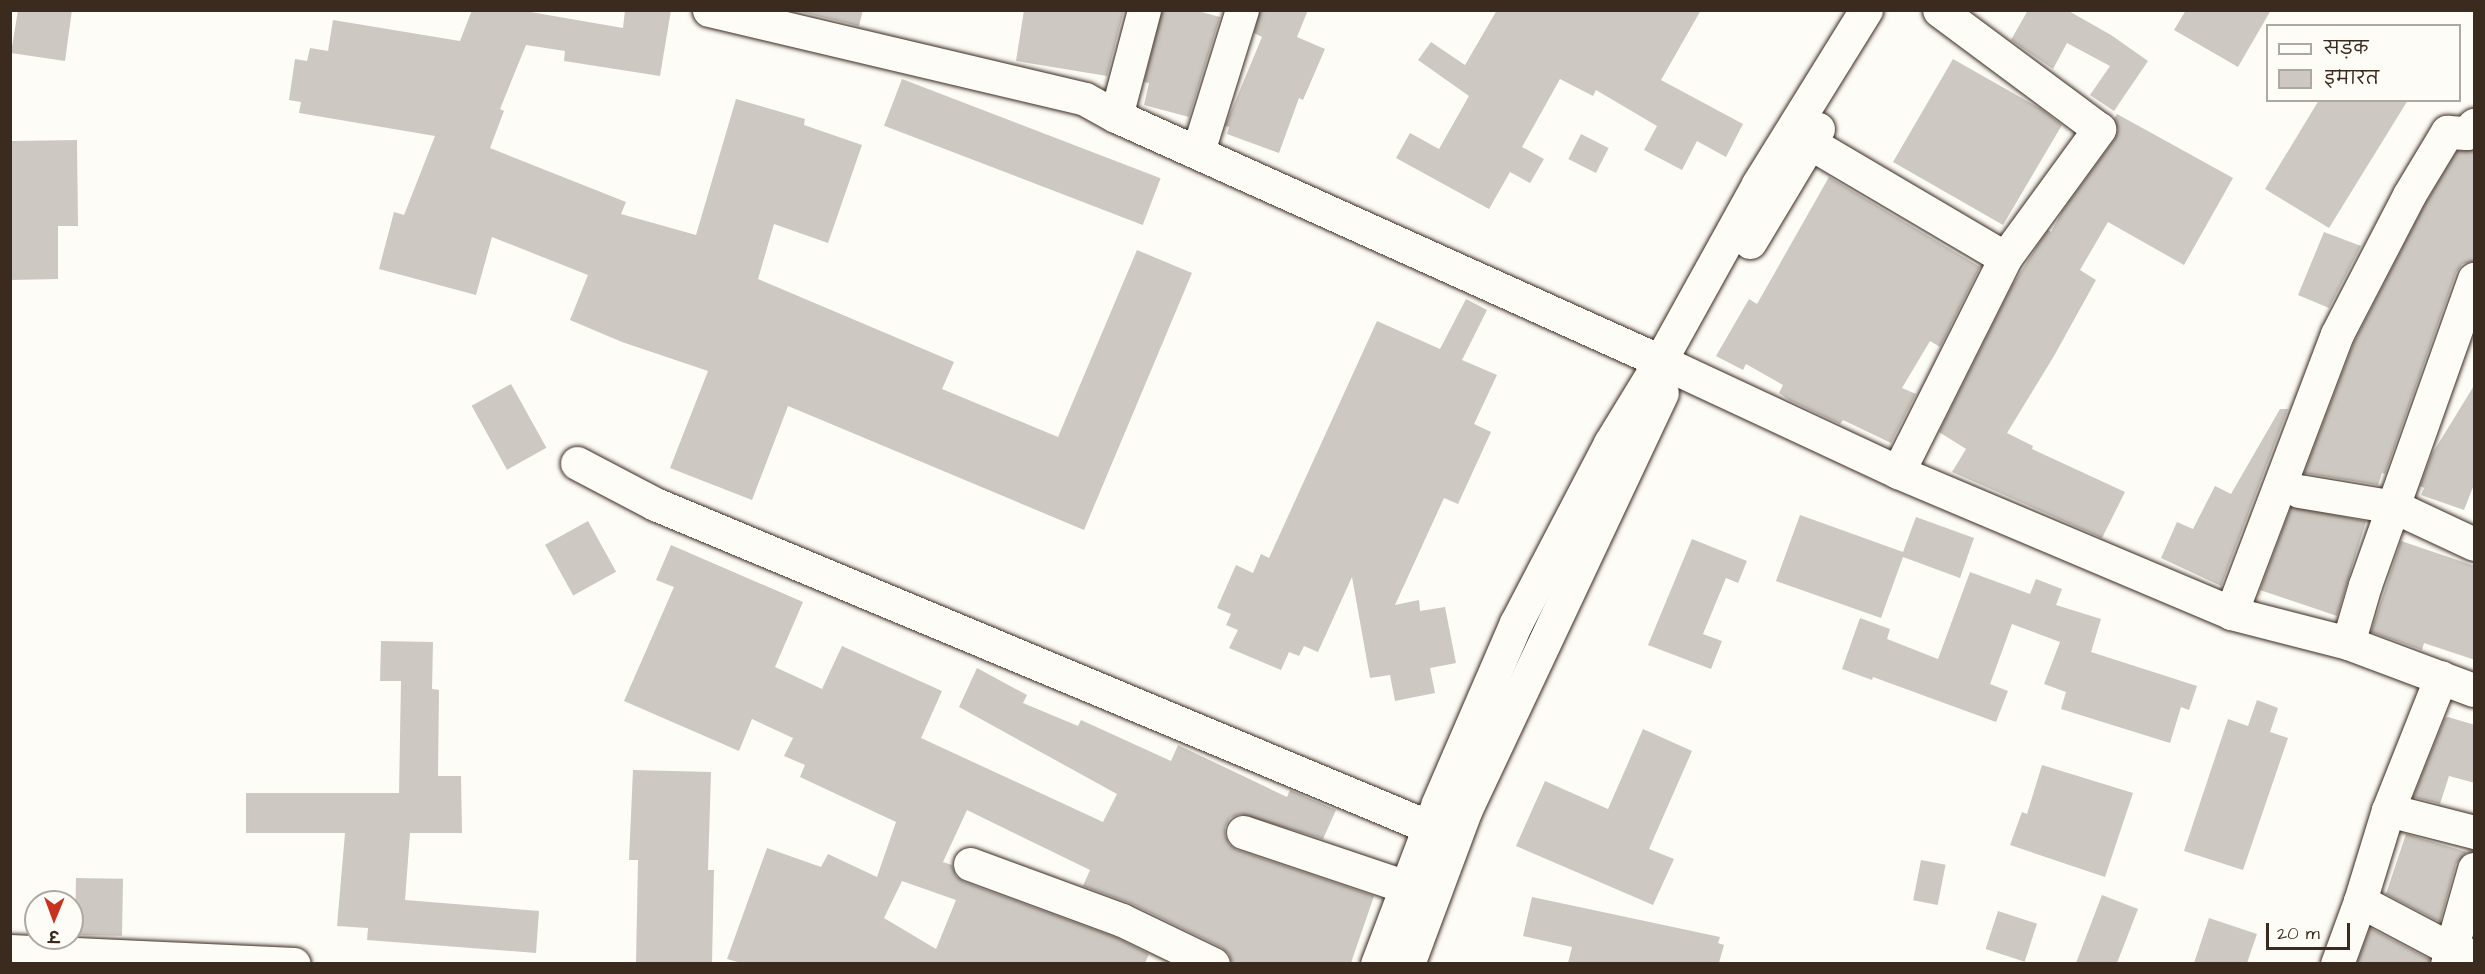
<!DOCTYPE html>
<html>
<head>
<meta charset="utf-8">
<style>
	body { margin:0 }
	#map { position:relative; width:2485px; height:974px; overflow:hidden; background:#fdfcf7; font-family:"Architects Daughter","Playpen Sans Deva",sans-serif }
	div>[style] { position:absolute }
	.building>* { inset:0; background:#cdc8c2; transform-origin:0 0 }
	.roads { filter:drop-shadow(0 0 2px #3b2a1e) drop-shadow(0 0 2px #3b2a1e) }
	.minor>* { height:33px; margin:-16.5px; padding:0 16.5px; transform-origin:16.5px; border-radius:16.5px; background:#fdfcf7 }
	.major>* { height:33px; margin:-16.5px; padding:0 16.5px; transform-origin:16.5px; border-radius:16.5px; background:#fdfcf7 }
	span { translate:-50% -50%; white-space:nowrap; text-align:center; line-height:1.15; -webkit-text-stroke:4.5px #fdfcf7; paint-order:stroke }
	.frame { position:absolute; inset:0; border:12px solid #3b2a1e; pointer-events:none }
	.legend { position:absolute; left:2266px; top:24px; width:195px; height:78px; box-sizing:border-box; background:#fdfcf7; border:2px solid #afa8a0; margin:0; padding:8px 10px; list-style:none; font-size:18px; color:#3b2a1e }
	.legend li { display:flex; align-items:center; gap:12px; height:30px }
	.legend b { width:30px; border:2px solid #afa8a0 }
	.north { position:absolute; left:24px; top:890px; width:60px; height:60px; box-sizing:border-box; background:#fdfcf7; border:2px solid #afa8a0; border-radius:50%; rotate:181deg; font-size:16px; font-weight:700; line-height:24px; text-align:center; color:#3b2a1e }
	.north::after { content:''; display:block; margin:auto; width:21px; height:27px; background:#c8321e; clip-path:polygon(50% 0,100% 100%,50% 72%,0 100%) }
	.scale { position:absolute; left:2266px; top:923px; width:84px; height:27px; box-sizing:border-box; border:3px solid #3b2a1e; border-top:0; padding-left:8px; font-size:18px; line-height:21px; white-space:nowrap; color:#3b2a1e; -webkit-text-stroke:4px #fdfcf7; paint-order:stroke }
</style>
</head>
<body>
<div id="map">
	<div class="building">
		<i style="clip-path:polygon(18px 10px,72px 10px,65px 61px,11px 53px)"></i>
		<i style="clip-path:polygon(472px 10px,519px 10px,623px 28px,625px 10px,671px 10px,660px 76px,564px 61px,565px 51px,526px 45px,500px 109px,504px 111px,490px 148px,626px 202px,621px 214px,696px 235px,736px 99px,805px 119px,804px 125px,862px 145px,828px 243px,774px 224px,758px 279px,954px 362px,942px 389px,1058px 437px,1137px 250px,1192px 273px,1084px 530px,788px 406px,752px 500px,670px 468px,708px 371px,622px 342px,570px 320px,588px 275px,492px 237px,476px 295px,379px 269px,394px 212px,404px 215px,435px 136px,299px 113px,301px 102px,289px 100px,295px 59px,307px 61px,310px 48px,328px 51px,333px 20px,460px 41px)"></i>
		<i style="clip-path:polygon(793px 10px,863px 10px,859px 26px)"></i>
		<i style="clip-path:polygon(1024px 10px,1124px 10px,1107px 76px,1016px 61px)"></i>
		<i style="clip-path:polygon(1162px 10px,1194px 10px,1220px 17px,1189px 117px,1144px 105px,1149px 83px,1144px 82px)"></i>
		<i style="clip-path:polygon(1260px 10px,1308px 10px,1297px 37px,1325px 49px,1303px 100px,1299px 98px,1279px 153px,1227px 134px,1229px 127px,1225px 126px,1262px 37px,1254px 33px)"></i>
		<i style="clip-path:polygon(1497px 10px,1701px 10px,1661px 80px,1743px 124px,1726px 157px,1697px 141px,1682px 170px,1644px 150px,1657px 126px,1596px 90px,1593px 96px,1560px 79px,1522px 147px,1544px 159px,1530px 183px,1510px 172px,1489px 209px,1396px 158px,1410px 133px,1439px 149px,1469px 96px,1418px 60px,1431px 42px,1465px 65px)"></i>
		<i style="clip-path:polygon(2028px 10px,2067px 10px,2111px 35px,2148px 61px,2114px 111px,2090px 95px,2110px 66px,2067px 43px,2053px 69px,2011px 40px)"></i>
		<i style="clip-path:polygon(2186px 10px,2271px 10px,2238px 67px,2174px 30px)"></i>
		<i style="clip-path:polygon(1953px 59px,2041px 109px,2062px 125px,2003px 225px,1893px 162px)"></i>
		<i style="left:902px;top:79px;width:277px;height:50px;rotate:21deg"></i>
		<i style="clip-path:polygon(2319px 100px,2408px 100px,2329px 228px,2265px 189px)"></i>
		<i style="clip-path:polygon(2117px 114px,2233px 178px,2184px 265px,2108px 222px,2080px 270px,2096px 280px,2054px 356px,2007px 433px,2033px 446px,2032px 449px,2125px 492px,2102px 538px,1952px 472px,1966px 449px,1939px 432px,2012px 286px,2039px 243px,2048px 230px,2051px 232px,2063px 210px,2114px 140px,2118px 130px,2114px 119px)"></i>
		<i style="left:1581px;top:134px;width:31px;height:28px;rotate:27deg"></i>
		<i style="clip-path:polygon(77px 140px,78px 226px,58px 226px,58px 279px,10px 280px,12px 141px)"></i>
		<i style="clip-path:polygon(2475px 150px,2475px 261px,2462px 264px,2456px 273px,2385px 474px,2382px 473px,2378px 485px,2304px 473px,2354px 342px,2425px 204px,2457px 151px)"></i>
		<i style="clip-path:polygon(1829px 177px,1980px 267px,1940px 347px,1930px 341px,1902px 388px,1916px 394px,1891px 443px,1843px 420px,1840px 424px,1789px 400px,1779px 393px,1783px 385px,1746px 364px,1743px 370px,1716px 356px,1749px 299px,1757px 304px)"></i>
		<i style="clip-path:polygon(2324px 232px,2361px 246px,2329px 308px,2298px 295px)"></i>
		<i style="clip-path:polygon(1466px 299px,1487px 310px,1462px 360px,1497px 375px,1474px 424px,1491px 432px,1458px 504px,1444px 498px,1395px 605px,1419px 600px,1420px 611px,1445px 607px,1456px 663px,1430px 668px,1435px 693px,1395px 701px,1390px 675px,1370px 678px,1352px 577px,1318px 652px,1304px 646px,1299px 656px,1289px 652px,1281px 670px,1229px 648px,1238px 630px,1226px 625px,1231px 614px,1217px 608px,1236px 565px,1253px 573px,1261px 554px,1269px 558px,1377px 321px,1440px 349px)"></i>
		<i style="left:511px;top:384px;width:73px;height:45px;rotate:61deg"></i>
		<i style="clip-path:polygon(2475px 384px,2475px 482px,2464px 510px,2421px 495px,2424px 488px,2420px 486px,2432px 454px)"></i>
		<i style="clip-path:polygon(2280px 409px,2288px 409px,2221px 586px,2161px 558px,2177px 522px,2193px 529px,2215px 486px,2231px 494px)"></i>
		<i style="clip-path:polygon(2291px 507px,2366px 521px,2337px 616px,2260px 590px)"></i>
		<i style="clip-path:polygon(1800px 515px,1903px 552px,1916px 517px,1974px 538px,1960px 578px,1903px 557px,1881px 618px,1776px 581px)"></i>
		<i style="left:588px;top:521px;width:58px;height:49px;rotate:61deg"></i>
		<i style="clip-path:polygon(1692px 539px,1747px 561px,1738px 583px,1726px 578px,1703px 634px,1722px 641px,1711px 669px,1648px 645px)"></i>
		<i style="clip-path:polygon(2401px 541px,2475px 566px,2475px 660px,2424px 643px,2422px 650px,2371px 632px)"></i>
		<i style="clip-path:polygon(evenodd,671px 545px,803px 602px,775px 667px,822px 689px,842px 646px,942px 691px,921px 738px,1103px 822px,1117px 794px,959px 707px,977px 668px,1027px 695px,1023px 703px,1078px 726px,1081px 720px,1171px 761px,1178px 745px,1287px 797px,1290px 790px,1336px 810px,1323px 839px,1240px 814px,1230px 818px,1225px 827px,1225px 835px,1229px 844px,1237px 850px,1374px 896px,1351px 963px,1232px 963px,1229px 954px,1221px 947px,1130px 903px,1083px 886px,1090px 870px,967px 810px,943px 862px,952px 865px,956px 876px,964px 882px,1115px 937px,1149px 954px,1145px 963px,741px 963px,727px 959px,767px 848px,821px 867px,828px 854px,877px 877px,896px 822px,800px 777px,805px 765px,784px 756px,793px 738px,752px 719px,739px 751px,624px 701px,674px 587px,656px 580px,671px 545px,902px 881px,956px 900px,936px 949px,884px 918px,902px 881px)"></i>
		<i style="clip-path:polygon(1970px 572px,2030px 594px,2036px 579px,2062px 589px,2056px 605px,2101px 619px,2091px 652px,2197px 686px,2189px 710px,2181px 707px,2170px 743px,2061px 709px,2066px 692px,2044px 684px,2060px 642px,2012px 624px,1990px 684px,2008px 691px,1996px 722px,1873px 677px,1872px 680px,1842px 669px,1860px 618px,1890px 629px,1887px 639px,1938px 659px)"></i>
		<i style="clip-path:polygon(381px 641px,433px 642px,432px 689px,439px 690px,438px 776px,461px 776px,462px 833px,410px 833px,405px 900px,539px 911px,536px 953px,367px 940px,368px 928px,337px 926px,345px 833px,246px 833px,246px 793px,399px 793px,401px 681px,380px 681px)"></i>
		<i style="clip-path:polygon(2257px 700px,2278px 708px,2270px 732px,2288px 738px,2243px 870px,2184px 851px,2228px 719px,2248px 726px)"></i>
		<i style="clip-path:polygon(2448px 717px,2475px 725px,2475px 783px,2449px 776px,2440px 804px,2413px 797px,2445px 718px)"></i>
		<i style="clip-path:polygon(1643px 729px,1692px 751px,1649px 849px,1674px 859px,1653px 905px,1516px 846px,1545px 781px,1608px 809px)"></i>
		<i style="clip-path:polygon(2042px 765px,2133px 793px,2105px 877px,2010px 845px,2022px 812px,2027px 814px)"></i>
		<i style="clip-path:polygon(633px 770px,711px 772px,708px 870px,714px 870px,712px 963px,636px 963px,638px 860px,629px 860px)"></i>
		<i style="clip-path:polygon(2406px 834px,2467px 852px,2456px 864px,2440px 922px,2386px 894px)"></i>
		<i style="left:1921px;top:860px;width:25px;height:41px;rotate:11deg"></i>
		<i style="left:76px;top:878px;width:47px;height:57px;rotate:1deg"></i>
		<i style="clip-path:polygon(2102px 895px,2138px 909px,2117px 963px,2076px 963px)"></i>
		<i style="clip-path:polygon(1532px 897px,1720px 937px,1718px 943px,1724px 945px,1719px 963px,1568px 963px,1572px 947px,1523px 936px)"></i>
		<i style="left:1998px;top:911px;width:41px;height:40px;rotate:18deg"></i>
		<i style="clip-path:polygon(2209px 918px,2257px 934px,2247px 963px,2194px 963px)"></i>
		<i style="clip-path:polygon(2370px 928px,2429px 959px,2429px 963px,2357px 963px)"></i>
	</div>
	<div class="roads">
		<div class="minor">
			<i style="left:709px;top:10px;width:386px;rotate:13.3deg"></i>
			<i style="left:1085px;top:99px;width:35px;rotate:29deg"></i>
			<i style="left:1116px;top:116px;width:597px;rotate:24.25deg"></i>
			<i style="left:1660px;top:361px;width:263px;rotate:25deg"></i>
			<i style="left:1898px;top:472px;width:362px;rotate:22.9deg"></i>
			<i style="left:2231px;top:613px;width:121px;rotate:14.4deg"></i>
			<i style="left:2348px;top:643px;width:134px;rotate:20.5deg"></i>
			<i style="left:1116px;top:116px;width:110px;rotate:-75.2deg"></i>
			<i style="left:1810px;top:143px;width:226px;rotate:30.5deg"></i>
			<i style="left:1198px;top:151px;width:148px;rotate:-72.7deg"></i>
			<i style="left:577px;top:463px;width:88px;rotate:27.7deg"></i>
			<i style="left:655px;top:504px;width:839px;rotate:22.65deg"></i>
			<i style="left:1898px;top:472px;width:239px;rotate:-63.4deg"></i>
			<i style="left:2005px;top:258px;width:160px;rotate:-53.9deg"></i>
			<i style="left:2099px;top:129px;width:199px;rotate:-143.4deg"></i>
			<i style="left:2299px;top:491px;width:97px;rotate:9.5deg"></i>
			<i style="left:2395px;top:507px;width:87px;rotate:25.1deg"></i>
			<i style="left:2231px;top:613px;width:298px;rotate:-69.2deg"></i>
			<i style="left:2337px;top:334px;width:157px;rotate:-62.6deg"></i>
			<i style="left:2409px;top:195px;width:74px;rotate:-58.9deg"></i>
			<i style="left:2447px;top:132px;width:20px;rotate:3deg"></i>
			<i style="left:2467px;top:133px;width:11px;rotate:-49deg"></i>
			<i style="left:2348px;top:643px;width:60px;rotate:-73.7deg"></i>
			<i style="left:2365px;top:585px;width:325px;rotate:-70.4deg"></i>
			<i style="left:2388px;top:810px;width:89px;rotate:14.3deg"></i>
			<i style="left:1243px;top:832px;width:172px;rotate:18.6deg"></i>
			<i style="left:970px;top:864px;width:162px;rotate:20.2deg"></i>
			<i style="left:1122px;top:920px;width:101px;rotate:25.8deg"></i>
			<i style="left:2360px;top:901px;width:103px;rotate:27.8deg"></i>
			<i style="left:2451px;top:949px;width:24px;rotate:17deg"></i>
			<i style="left:10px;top:951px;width:284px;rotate:2.6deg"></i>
			<i style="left:2337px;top:964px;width:67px;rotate:-69.9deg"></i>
			<i style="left:2360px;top:901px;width:95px;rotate:-72.9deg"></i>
			<i style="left:2388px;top:810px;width:143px;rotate:-68.3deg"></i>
			<i style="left:2447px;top:964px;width:99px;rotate:-74.1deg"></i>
		</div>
		<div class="major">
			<i style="left:1750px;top:242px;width:132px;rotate:-59deg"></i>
			<i style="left:1377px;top:964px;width:172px;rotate:-69.2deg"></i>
			<i style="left:1438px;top:803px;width:196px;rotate:-66.6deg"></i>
			<i style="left:1516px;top:623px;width:203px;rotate:-62.4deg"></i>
			<i style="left:1610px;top:443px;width:96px;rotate:-58.6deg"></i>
			<i style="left:1660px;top:361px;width:202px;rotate:-61deg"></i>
			<i style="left:1758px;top:184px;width:205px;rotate:-58.2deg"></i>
			<i style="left:1408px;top:964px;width:165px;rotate:-69.5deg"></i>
			<i style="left:1466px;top:809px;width:460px;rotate:-64.8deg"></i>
		</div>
	</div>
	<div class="frame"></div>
	<ul class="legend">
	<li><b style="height:8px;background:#fdfcf7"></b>सड़क</li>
	<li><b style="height:16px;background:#cdc8c2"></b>इमारत</li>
	</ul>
	<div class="north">उ</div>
	<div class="scale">20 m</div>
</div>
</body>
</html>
